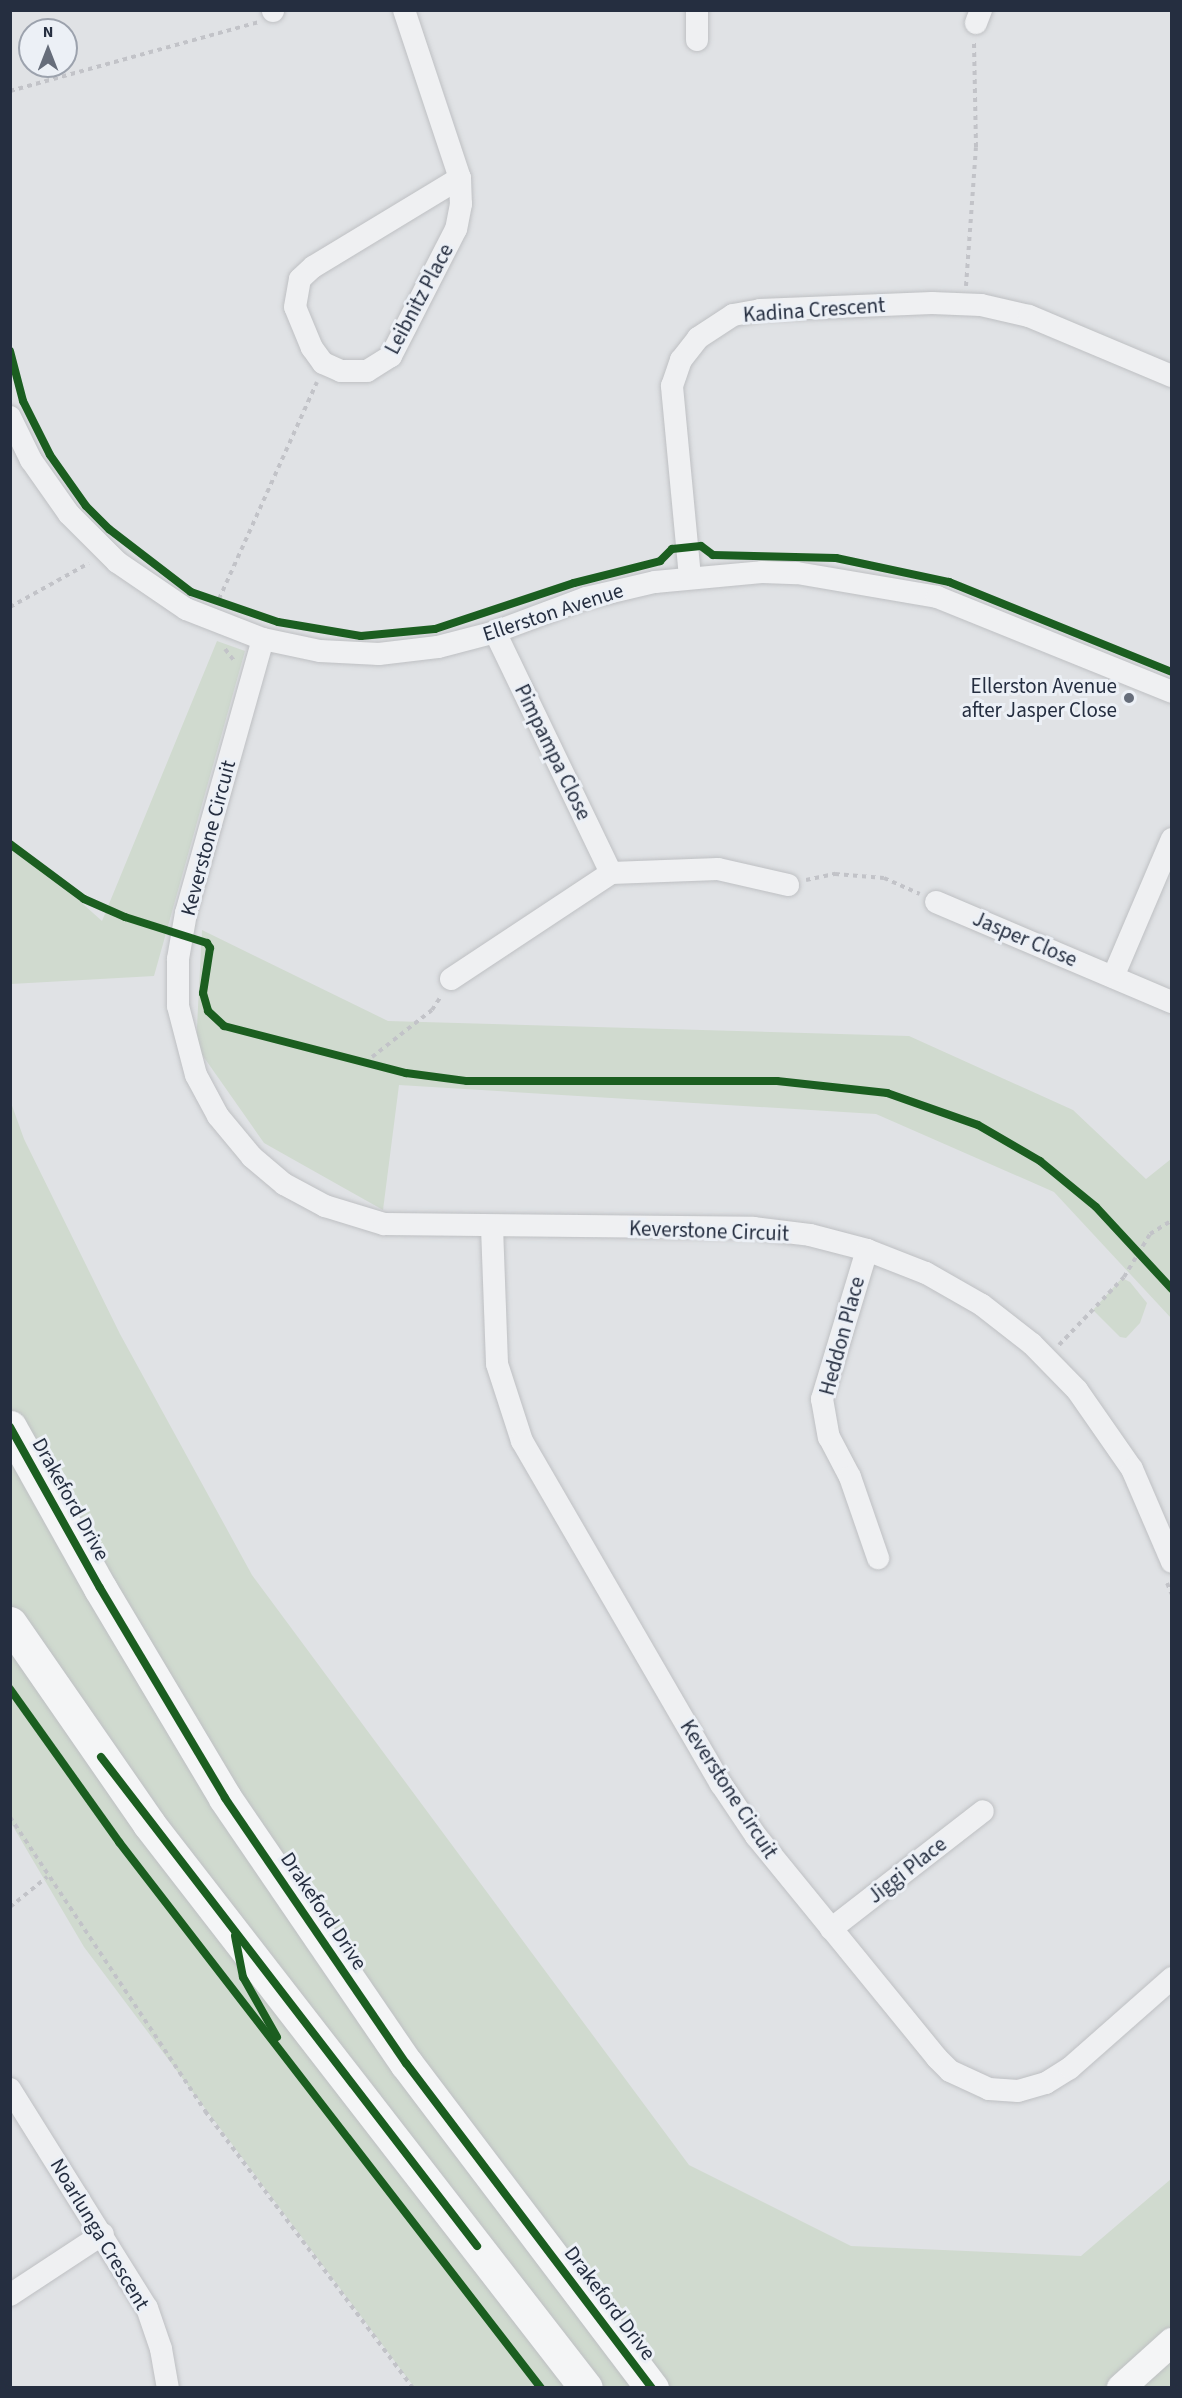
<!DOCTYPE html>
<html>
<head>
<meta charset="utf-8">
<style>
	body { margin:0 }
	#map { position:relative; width:1182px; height:2398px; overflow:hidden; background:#e0e2e5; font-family:"Source Sans 3",sans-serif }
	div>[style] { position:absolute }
	.green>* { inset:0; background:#d0dacf }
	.path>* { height:4px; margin-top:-2px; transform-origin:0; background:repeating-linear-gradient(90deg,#c2c3c8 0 4.5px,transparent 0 9px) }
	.roads { filter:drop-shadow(0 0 2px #bec0c3) drop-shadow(0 0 2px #bec0c3) }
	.minor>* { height:22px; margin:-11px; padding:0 11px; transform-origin:11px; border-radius:11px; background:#eff0f2 }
	.major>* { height:28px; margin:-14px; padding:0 14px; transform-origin:14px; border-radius:14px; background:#f4f5f6 }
	.highway>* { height:33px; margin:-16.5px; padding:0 16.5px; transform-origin:16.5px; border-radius:16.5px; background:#f4f5f6 }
	.cycleway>* { height:8px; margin:-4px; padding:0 4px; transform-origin:4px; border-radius:4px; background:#1b5e20 }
	.dots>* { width:16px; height:16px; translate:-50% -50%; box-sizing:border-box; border:3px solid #ecf0f6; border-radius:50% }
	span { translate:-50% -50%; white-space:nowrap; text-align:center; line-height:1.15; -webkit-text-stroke:6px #ecf0f6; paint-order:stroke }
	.street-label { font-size:21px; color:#252e40 }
	.poi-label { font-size:21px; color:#252e40 }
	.right { translate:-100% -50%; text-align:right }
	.frame { position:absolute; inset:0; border:12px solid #252e40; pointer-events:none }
	.north { position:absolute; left:18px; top:18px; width:60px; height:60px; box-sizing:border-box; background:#ecf0f6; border:2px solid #9ca2ad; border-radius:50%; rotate:0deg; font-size:16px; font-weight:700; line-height:24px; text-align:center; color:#252e40 }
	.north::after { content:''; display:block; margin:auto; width:21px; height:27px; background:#666d7a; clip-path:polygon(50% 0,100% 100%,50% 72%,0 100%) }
</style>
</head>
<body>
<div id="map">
	<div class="green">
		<i style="clip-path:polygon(217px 641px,245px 651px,154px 976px,11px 984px,11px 840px,102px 921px)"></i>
		<i style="clip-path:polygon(202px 930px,388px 1021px,909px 1036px,1073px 1110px,1146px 1179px,1171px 1159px,1171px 1318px,1054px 1192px,876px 1114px,399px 1085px,383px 1210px,264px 1143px,196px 1046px)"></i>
		<i style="clip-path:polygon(10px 1100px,24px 1139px,120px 1334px,252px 1575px,689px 2165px,851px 2246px,1081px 2256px,1171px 2179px,1171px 2387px,414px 2387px,84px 1947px,11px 1823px)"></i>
		<i style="clip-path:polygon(1122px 1278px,1130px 1282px,1147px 1303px,1140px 1323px,1126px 1338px,1120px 1337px,1093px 1310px)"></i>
	</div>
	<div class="path">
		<i style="left:10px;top:91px;width:257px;rotate:-15.5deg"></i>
		<i style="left:966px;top:286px;width:139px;rotate:-85.9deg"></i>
		<i style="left:976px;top:147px;width:105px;rotate:-91.1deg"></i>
		<i style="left:219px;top:599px;width:238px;rotate:-65.7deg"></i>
		<i style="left:10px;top:607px;width:90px;rotate:-29.1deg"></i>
		<i style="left:225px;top:649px;width:16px;rotate:52deg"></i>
		<i style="left:806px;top:880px;width:30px;rotate:-12deg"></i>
		<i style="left:835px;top:874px;width:49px;rotate:4.7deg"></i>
		<i style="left:884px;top:878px;width:39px;rotate:24deg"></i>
		<i style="left:368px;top:1064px;width:8px;rotate:-60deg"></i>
		<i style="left:372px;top:1057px;width:76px;rotate:-38.1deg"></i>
		<i style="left:432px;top:1010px;width:17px;rotate:-57deg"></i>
		<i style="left:1059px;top:1345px;width:94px;rotate:-46.3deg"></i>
		<i style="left:1124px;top:1277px;width:50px;rotate:-58.8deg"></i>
		<i style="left:1150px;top:1234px;width:26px;rotate:-32deg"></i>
		<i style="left:1167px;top:1583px;width:13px;rotate:67deg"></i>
		<i style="left:10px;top:1817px;width:353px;rotate:56.4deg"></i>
		<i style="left:205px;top:2111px;width:346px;rotate:53.1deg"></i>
		<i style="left:10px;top:1907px;width:48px;rotate:-39deg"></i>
	</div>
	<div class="roads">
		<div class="minor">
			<i style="left:404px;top:10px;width:177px;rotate:71.6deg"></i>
			<i style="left:460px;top:178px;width:26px;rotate:88deg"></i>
			<i style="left:461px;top:204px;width:25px;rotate:101deg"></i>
			<i style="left:456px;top:229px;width:143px;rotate:117.1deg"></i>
			<i style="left:391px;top:356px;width:28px;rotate:148deg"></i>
			<i style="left:367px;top:371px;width:26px;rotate:180deg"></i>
			<i style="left:341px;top:371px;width:20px;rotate:-156deg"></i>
			<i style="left:323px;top:363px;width:19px;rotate:-126deg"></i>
			<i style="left:312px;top:348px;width:44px;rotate:-112.5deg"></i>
			<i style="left:295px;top:307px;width:28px;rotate:-80deg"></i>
			<i style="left:300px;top:279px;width:18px;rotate:-43deg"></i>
			<i style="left:313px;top:267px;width:172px;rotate:-31.2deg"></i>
			<i style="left:697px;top:10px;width:30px;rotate:90deg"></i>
			<i style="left:273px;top:11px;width:1px;rotate:-90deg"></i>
			<i style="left:976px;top:23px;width:14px;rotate:-69deg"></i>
			<i style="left:10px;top:417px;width:48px;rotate:64deg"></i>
			<i style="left:31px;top:460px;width:66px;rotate:54.9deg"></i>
			<i style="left:69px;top:514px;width:68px;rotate:45deg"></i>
			<i style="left:117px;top:562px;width:83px;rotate:34.3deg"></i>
			<i style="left:186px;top:609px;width:83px;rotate:21.3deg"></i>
			<i style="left:263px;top:639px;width:58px;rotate:11.9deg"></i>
			<i style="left:320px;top:651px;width:59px;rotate:2.9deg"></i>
			<i style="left:379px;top:654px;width:59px;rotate:-6.8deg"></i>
			<i style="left:438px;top:647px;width:59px;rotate:-14.7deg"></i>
			<i style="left:495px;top:632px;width:97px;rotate:-20.5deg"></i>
			<i style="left:586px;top:598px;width:71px;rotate:-13.1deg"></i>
			<i style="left:655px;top:582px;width:107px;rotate:-5.3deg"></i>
			<i style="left:762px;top:572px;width:35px;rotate:2deg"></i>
			<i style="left:797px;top:573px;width:142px;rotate:9.7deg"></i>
			<i style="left:937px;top:597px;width:253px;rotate:22deg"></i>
			<i style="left:690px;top:577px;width:192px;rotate:-95.4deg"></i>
			<i style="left:672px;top:386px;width:28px;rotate:-71deg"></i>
			<i style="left:681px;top:360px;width:28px;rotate:-52deg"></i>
			<i style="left:698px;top:338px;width:42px;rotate:-33.3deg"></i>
			<i style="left:733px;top:315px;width:27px;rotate:-10deg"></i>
			<i style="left:760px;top:310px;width:172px;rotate:-2.3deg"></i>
			<i style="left:932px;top:303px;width:49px;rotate:2.3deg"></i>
			<i style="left:981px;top:305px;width:49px;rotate:12.9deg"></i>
			<i style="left:1029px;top:316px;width:155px;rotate:22.8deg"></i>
			<i style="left:495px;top:632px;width:267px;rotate:64.3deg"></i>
			<i style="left:263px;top:639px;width:285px;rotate:105.7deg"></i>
			<i style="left:186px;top:913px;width:47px;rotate:99.9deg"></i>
			<i style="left:178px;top:959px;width:47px;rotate:90deg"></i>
			<i style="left:178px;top:1006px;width:71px;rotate:75.4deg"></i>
			<i style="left:196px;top:1075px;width:47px;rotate:61.8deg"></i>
			<i style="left:218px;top:1116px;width:53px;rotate:50.3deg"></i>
			<i style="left:252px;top:1157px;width:42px;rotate:40.2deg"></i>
			<i style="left:284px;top:1184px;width:47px;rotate:28.2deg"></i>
			<i style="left:325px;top:1206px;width:62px;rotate:17deg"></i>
			<i style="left:384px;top:1224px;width:369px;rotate:0.6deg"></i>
			<i style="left:753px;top:1228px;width:57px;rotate:7deg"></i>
			<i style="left:810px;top:1235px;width:59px;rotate:14.7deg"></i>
			<i style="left:867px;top:1250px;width:63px;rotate:21.3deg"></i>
			<i style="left:926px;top:1273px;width:64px;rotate:29.7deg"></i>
			<i style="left:982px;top:1305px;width:63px;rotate:38deg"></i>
			<i style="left:1032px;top:1344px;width:64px;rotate:45.6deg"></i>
			<i style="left:1077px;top:1390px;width:96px;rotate:55.2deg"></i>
			<i style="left:1132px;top:1469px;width:101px;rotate:66.7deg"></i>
			<i style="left:936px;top:902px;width:256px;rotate:23deg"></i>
			<i style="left:1113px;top:977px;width:150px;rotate:-66.9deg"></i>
			<i style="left:451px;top:979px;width:192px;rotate:-33.5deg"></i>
			<i style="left:611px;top:873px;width:107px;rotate:-2.1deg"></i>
			<i style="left:718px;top:869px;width:72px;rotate:12.9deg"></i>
			<i style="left:492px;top:1227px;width:137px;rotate:87.9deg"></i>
			<i style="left:497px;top:1364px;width:81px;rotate:72deg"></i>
			<i style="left:522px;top:1441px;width:397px;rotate:59.9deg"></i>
			<i style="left:721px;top:1784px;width:63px;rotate:56.1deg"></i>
			<i style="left:756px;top:1836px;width:286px;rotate:50.8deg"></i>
			<i style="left:937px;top:2058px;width:18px;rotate:45deg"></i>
			<i style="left:950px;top:2071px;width:43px;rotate:24.8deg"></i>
			<i style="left:989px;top:2089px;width:29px;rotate:4deg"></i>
			<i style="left:1018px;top:2091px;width:29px;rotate:-16deg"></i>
			<i style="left:1046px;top:2083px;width:28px;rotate:-32deg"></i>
			<i style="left:1070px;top:2068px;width:136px;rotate:-41.4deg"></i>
			<i style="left:867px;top:1250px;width:156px;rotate:106.8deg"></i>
			<i style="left:822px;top:1399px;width:39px;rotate:80deg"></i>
			<i style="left:829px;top:1437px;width:45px;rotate:62.3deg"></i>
			<i style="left:850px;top:1477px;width:86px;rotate:70.9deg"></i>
			<i style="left:831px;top:1929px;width:192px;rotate:-37.8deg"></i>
			<i style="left:10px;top:2089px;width:258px;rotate:58deg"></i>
			<i style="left:147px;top:2308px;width:43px;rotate:71.1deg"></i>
			<i style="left:161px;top:2349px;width:40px;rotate:80deg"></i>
			<i style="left:10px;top:2295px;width:111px;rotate:-33.3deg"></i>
		</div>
		<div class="major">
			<i style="left:1121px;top:2388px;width:69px;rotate:-42deg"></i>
		</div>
		<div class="highway">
			<i style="left:10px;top:1427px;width:184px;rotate:60.8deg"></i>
			<i style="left:100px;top:1588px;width:244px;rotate:59.2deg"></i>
			<i style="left:225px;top:1798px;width:321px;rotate:55.7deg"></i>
			<i style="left:406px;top:2063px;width:408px;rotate:52.9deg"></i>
			<i style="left:10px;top:1623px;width:244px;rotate:55.3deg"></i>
			<i style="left:149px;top:1824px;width:713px;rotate:52.23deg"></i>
		</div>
	</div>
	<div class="cycleway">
		<i style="left:10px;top:351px;width:52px;rotate:75.4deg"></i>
		<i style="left:23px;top:401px;width:60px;rotate:63.4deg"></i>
		<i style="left:50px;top:455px;width:62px;rotate:54.8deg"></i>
		<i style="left:86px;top:506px;width:33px;rotate:45deg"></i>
		<i style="left:109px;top:529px;width:103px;rotate:37.5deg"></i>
		<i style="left:191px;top:592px;width:92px;rotate:19deg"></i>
		<i style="left:278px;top:622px;width:84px;rotate:9.6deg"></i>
		<i style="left:361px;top:636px;width:74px;rotate:-5.4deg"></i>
		<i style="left:435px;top:629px;width:146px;rotate:-18.3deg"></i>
		<i style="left:574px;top:583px;width:89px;rotate:-14.3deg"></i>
		<i style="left:660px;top:561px;width:17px;rotate:-45deg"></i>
		<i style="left:672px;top:549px;width:29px;rotate:-6deg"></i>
		<i style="left:701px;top:546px;width:15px;rotate:37deg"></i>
		<i style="left:713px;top:555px;width:123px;rotate:1.4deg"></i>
		<i style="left:836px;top:558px;width:116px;rotate:12deg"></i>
		<i style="left:949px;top:582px;width:240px;rotate:22deg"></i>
		<i style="left:10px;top:844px;width:92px;rotate:36.6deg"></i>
		<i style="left:84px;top:899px;width:45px;rotate:23.7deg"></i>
		<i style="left:125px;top:917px;width:86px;rotate:17.6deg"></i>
		<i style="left:207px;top:943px;width:6px;rotate:59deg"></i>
		<i style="left:210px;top:948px;width:46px;rotate:98.8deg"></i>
		<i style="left:203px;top:993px;width:19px;rotate:74deg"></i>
		<i style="left:208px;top:1011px;width:22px;rotate:43deg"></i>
		<i style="left:224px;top:1026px;width:188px;rotate:14.5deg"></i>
		<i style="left:406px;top:1073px;width:62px;rotate:7.5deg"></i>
		<i style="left:467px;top:1081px;width:310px"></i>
		<i style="left:777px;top:1081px;width:111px;rotate:6.2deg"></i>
		<i style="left:887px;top:1093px;width:96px;rotate:19.4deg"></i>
		<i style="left:978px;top:1125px;width:72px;rotate:30.1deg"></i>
		<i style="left:1040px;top:1161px;width:72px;rotate:39.4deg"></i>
		<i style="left:1096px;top:1207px;width:112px;rotate:47.2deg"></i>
		<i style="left:10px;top:1427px;width:184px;rotate:60.8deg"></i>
		<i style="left:100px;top:1588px;width:244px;rotate:59.2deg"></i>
		<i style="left:225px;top:1798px;width:321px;rotate:55.7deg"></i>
		<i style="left:406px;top:2063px;width:408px;rotate:52.9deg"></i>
		<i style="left:10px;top:1689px;width:188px;rotate:54.5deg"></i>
		<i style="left:119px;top:1842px;width:690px;rotate:52.3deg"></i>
		<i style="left:101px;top:1757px;width:617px;rotate:52.44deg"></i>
		<i style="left:235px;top:1936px;width:42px;rotate:79deg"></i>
		<i style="left:243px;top:1977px;width:69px;rotate:60.5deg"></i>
	</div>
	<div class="dots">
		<i style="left:1129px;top:698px;background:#666d7a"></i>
	</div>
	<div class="street-label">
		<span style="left:419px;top:299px;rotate:-62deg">Leibnitz Place</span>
		<span style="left:814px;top:310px;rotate:-4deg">Kadina Crescent</span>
		<span style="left:553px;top:612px;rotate:-18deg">Ellerston Avenue</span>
		<span style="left:553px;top:752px;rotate:64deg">Pimpampa Close</span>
		<span style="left:208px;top:838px;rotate:-75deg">Keverstone Circuit</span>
		<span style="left:1025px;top:939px;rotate:23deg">Jasper Close</span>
		<span style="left:709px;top:1231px;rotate:2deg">Keverstone Circuit</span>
		<span style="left:842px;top:1336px;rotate:-75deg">Heddon Place</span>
		<span style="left:71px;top:1499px;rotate:61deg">Drakeford Drive</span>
		<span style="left:729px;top:1789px;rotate:57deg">Keverstone Circuit</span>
		<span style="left:907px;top:1870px;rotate:-38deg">Jiggi Place</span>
		<span style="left:324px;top:1911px;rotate:56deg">Drakeford Drive</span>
		<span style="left:100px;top:2234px;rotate:59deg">Noarlunga Crescent</span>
		<span style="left:610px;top:2303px;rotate:53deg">Drakeford Drive</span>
	</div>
	<div class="poi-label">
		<span class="right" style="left:1117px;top:698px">Ellerston Avenue<br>after Jasper Close</span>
	</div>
	<div class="frame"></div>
	<div class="north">N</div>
</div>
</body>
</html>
